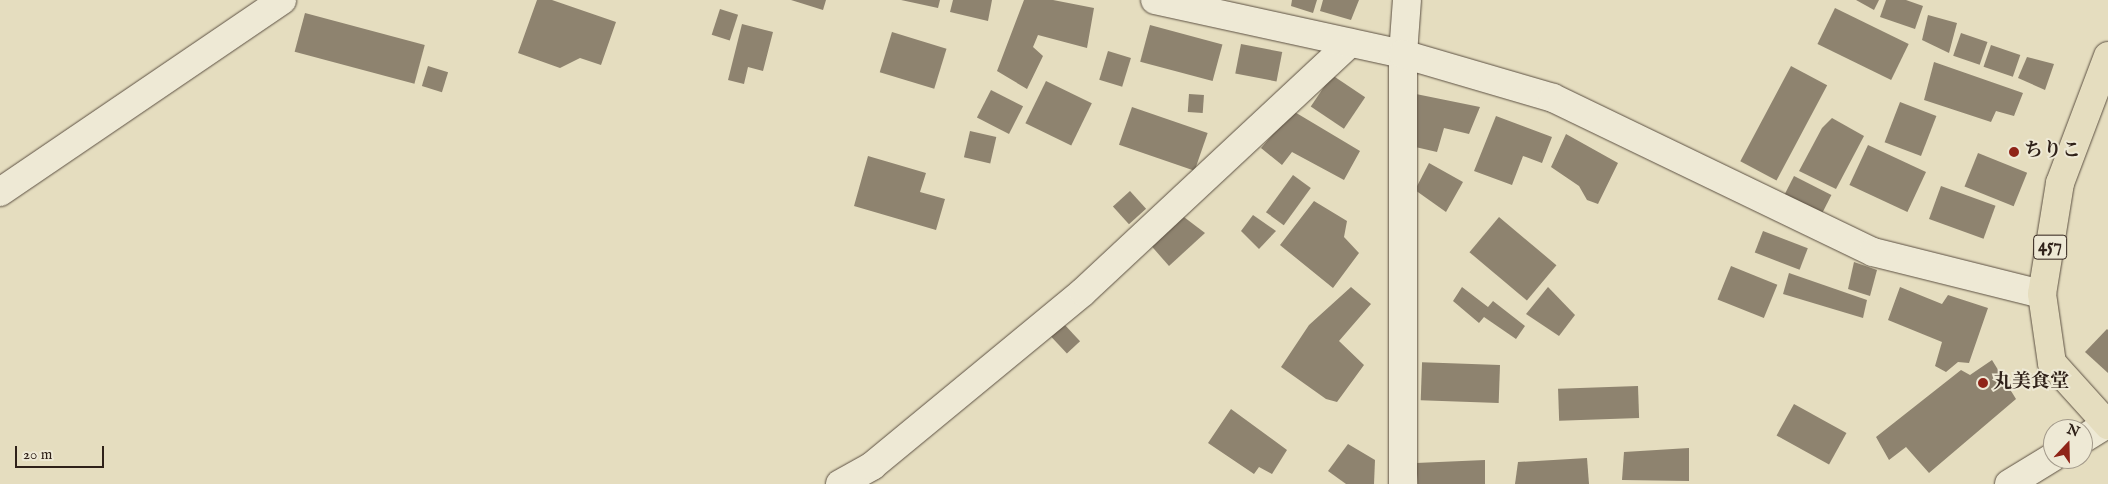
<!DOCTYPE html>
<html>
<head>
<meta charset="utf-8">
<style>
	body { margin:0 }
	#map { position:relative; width:2108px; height:484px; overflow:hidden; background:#e5ddbf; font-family:"IM FELL English","Noto Serif JP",serif }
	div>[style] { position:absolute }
	.building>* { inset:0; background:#8e836f; transform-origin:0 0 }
	.roads { filter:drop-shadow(0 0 1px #5c5042) drop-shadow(0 0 1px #5c5042) }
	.minor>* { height:28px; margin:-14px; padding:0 14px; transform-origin:14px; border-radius:14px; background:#eee9d5 }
	.tertiary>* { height:28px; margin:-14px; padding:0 14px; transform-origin:14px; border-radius:14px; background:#eee9d5 }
	.trunk>* { height:28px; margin:-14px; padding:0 14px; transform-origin:14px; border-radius:14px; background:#e5ddbf }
	.dots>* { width:14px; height:14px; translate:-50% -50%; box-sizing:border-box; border:2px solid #eee9d5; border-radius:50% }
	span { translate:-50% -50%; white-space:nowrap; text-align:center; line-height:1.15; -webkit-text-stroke:4px #eee9d5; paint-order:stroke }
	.shield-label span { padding:1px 4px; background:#eee9d5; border:1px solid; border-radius:4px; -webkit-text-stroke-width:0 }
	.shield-label { font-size:18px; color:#2f2119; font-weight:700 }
	.poi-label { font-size:19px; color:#2f2119; font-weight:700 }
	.left { translate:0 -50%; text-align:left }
	.north { position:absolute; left:2043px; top:419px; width:50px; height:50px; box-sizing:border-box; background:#eee9d5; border:1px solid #a2998a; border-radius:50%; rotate:21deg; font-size:14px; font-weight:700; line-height:20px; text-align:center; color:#2f2119 }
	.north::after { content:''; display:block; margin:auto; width:18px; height:22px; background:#8f2418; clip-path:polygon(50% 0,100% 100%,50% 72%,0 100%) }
	.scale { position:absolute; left:15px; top:446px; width:89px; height:22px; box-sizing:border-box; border:2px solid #2f2119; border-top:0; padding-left:6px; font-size:15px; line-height:18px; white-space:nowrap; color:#2f2119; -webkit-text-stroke:4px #eee9d5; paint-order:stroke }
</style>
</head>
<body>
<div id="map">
	<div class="building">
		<i style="clip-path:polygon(537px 0,552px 0,616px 22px,601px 65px,580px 58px,560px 68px,518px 53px)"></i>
		<i style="clip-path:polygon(791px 0,826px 0,823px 10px)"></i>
		<i style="clip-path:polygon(901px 0,940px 0,938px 8px)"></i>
		<i style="clip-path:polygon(953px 0,992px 0,988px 21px,950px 12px)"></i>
		<i style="clip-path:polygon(1024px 0,1053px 0,1094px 8px,1087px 48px,1038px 35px,1033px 47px,1043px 56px,1027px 89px,997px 71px)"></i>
		<i style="clip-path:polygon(1292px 0,1317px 0,1313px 13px,1291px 6px)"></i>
		<i style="clip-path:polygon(1323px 0,1359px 0,1351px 20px,1320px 11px)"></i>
		<i style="clip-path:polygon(1856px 0,1879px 0,1874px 10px)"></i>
		<i style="clip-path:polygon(1886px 0,1906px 0,1923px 6px,1915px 29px,1880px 17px)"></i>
		<i style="left:1835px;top:8px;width:82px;height:40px;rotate:26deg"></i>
		<i style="left:720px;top:9px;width:19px;height:27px;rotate:18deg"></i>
		<i style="left:305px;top:13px;width:124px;height:40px;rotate:15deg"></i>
		<i style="clip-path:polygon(1928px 15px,1957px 23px,1949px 53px,1922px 40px)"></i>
		<i style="clip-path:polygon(742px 24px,773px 32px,763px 71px,748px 67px,744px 84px,728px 80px)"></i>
		<i style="left:1150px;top:25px;width:75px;height:38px;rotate:15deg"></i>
		<i style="left:892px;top:32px;width:57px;height:42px;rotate:17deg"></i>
		<i style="left:1961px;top:33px;width:28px;height:24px;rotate:19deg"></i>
		<i style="left:1241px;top:44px;width:42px;height:30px;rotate:11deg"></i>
		<i style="left:1991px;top:45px;width:31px;height:23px;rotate:19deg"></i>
		<i style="left:1108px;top:51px;width:24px;height:30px;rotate:17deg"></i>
		<i style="clip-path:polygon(2027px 57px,2054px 64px,2045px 90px,2018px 78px)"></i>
		<i style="clip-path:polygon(1934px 62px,2023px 93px,2014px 116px,1996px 111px,1991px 122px,1924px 100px)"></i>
		<i style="left:428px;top:66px;width:21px;height:21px;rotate:17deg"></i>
		<i style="left:1791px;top:66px;width:41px;height:108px;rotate:28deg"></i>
		<i style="left:1332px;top:75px;width:40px;height:38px;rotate:34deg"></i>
		<i style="left:1046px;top:81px;width:51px;height:47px;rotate:26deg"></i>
		<i style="left:991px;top:90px;width:36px;height:31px;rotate:27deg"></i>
		<i style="clip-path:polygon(1411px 93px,1480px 107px,1469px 134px,1444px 128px,1437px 152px,1411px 146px)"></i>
		<i style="left:1189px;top:94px;width:15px;height:18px;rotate:4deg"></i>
		<i style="left:1900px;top:102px;width:39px;height:43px;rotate:21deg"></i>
		<i style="left:1132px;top:107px;width:80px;height:40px;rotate:19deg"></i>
		<i style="clip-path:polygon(1293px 111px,1360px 151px,1344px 180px,1292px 152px,1282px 165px,1261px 148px)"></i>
		<i style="clip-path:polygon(1496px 116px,1552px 137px,1542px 163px,1523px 156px,1512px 185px,1474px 171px)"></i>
		<i style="clip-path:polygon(1832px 118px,1864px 136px,1836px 189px,1799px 171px,1822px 128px)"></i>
		<i style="left:970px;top:131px;width:27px;height:27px;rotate:13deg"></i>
		<i style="clip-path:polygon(1566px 134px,1618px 163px,1598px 204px,1587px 200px,1579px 186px,1551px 167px)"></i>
		<i style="left:1868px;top:145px;width:64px;height:44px;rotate:25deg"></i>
		<i style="left:1978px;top:153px;width:53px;height:36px;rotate:22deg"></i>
		<i style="clip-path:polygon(868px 156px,926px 173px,920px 192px,945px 199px,936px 230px,854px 206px)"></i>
		<i style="clip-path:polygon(1429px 163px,1463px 182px,1446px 212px,1415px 190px)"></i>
		<i style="left:1293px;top:175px;width:22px;height:46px;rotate:36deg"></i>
		<i style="left:1794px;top:176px;width:42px;height:21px;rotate:27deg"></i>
		<i style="left:1941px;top:186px;width:58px;height:35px;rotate:20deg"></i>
		<i style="left:1130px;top:191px;width:24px;height:23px;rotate:48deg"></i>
		<i style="clip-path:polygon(1314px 201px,1347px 221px,1344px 237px,1359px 253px,1333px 288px,1280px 245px)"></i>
		<i style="clip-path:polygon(1176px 211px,1205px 233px,1169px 266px,1147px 241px)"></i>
		<i style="clip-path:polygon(1253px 215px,1276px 231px,1259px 249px,1241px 231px)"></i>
		<i style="left:1499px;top:217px;width:75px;height:46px;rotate:40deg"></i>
		<i style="left:1763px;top:231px;width:48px;height:23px;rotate:21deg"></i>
		<i style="clip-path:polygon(1854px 262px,1877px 270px,1870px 296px,1848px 289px)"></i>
		<i style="left:1731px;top:266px;width:50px;height:36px;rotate:22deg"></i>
		<i style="clip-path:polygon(1789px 273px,1867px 300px,1863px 318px,1783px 294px)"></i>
		<i style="clip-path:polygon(1351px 287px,1371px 304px,1339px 341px,1364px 365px,1337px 402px,1326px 399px,1281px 367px,1309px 325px)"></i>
		<i style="clip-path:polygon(1462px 287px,1488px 307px,1493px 301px,1525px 326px,1516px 339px,1484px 317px,1479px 323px,1453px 301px)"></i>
		<i style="clip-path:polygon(1548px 287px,1575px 315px,1559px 336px,1526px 314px)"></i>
		<i style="clip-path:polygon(1900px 287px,1942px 304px,1948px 295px,1988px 308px,1969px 363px,1958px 362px,1946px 372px,1935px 366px,1942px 342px,1888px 320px)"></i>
		<i style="left:1063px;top:323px;width:25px;height:18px;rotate:47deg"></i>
		<i style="clip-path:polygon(2107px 329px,2108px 330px,2108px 373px,2085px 352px)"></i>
		<i style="clip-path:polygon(1992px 360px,2016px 399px,1929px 473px,1906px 447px,1889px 460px,1876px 437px,1961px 370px,1970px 375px)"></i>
		<i style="left:1500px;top:365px;width:38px;height:78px;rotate:92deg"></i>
		<i style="left:1638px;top:386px;width:32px;height:80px;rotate:88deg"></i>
		<i style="left:1794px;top:404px;width:60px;height:36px;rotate:29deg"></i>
		<i style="clip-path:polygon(1231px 409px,1287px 450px,1272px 474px,1259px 467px,1254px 474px,1208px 443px)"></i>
		<i style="clip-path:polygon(1348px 444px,1375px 460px,1374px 484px,1346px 484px,1328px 471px)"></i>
		<i style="clip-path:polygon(1689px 448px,1689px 481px,1622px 480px,1624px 452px)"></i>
		<i style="clip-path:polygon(1587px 458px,1589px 484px,1515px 484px,1518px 462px)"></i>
		<i style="clip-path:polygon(1485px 460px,1485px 484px,1418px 484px,1416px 463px)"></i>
	</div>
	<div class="roads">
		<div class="minor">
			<i style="left:0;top:192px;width:341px;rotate:-34.2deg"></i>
			<i style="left:2083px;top:439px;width:28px;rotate:-32deg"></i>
			<i style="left:840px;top:484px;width:37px;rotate:-29deg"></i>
			<i style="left:872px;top:466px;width:273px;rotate:-39.5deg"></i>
			<i style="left:1083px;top:292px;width:365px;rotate:-43deg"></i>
			<i style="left:1403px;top:484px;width:430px;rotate:-90deg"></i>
			<i style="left:1403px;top:54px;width:54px;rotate:-85.8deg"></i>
			<i style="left:2009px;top:484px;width:52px;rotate:-31.5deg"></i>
		</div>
		<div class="tertiary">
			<i style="left:1155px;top:0;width:254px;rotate:12.3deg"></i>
			<i style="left:1403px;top:54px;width:156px;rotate:16.3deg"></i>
			<i style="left:1553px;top:98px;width:355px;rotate:25.7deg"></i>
			<i style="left:1873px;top:252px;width:174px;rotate:14deg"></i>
		</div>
		<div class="trunk">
			<i style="left:2108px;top:56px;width:136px;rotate:110.7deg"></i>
			<i style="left:2060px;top:183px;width:112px;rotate:99.2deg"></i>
			<i style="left:2042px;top:294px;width:70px;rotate:81.8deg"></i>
			<i style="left:2052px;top:363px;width:84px;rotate:47.9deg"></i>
		</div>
	</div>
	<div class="dots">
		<i style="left:2014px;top:152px;background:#8f2418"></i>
		<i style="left:1983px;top:383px;background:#8f2418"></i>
	</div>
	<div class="shield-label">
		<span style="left:2050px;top:247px">457</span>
	</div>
	<div class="poi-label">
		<span class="left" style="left:2024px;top:152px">ちりこ</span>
		<span class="left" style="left:1993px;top:383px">丸美食堂</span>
	</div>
	<div class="north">N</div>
	<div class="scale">20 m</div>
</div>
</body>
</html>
